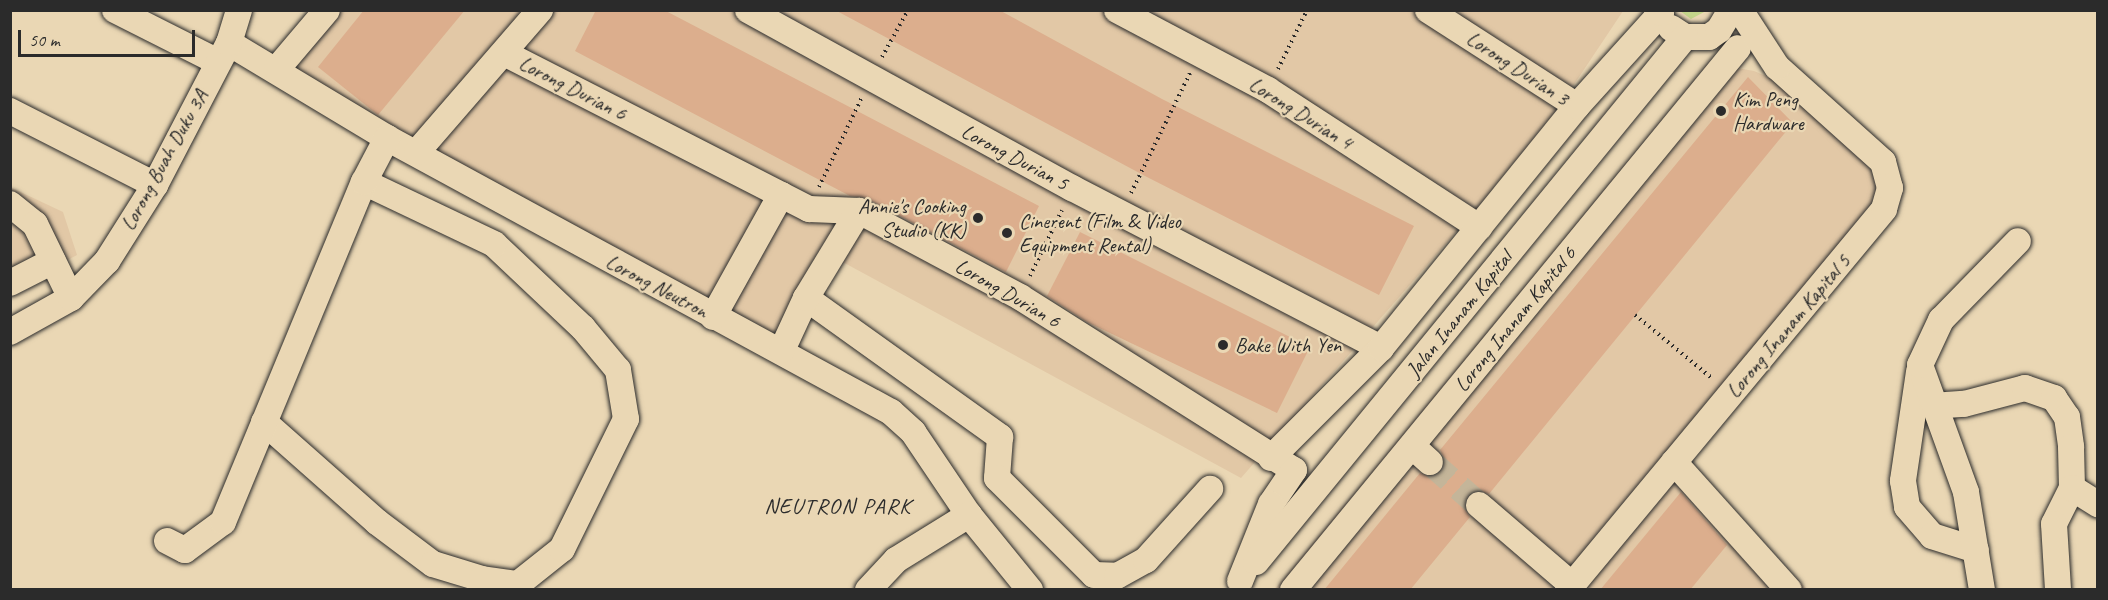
<!DOCTYPE html>
<html>
<head>
<meta charset="utf-8">
<style>
	body { margin:0 }
	#map { position:relative; width:2108px; height:600px; overflow:hidden; background:#ead7b4; font-family:Caveat,sans-serif }
	div>[style] { position:absolute }
	.built>* { inset:0; background:#e2c8a6 }
	.green>* { inset:0; background:#c3d58a }
	.building>* { inset:0; background:#dcae8d }
	.minor-tunnel>* { height:26px; margin-top:-13px; transform-origin:0; background:repeating-linear-gradient(90deg,#c4b599 0 26px,transparent 0 39px) }
	.path>* { height:4px; margin-top:-2px; transform-origin:0; background:repeating-linear-gradient(90deg,#2b2b2b 0 1.5px,transparent 0 6px) }
	.roads { filter:drop-shadow(0 0 2px #2b2b2b) drop-shadow(0 0 2px #2b2b2b) }
	.minor>* { height:26px; margin:-13px; padding:0 13px; transform-origin:13px; border-radius:13px; background:#ead7b4 }
	.dots>* { width:16px; height:16px; translate:-50% -50%; box-sizing:border-box; border:3px solid #ead7b4; border-radius:50% }
	span { translate:-50% -50%; white-space:nowrap; text-align:center; line-height:1.15; -webkit-text-stroke:4.5px #ead7b4; paint-order:stroke }
	.street-label { font-size:21px; color:#2b2b2b }
	.poi-label { font-size:21px; color:#2b2b2b }
	.left { translate:0 -50%; text-align:left }
	.right { translate:-100% -50%; text-align:right }
	.neighbourhood-label { font-size:22px; color:#2b2b2b; letter-spacing:1.5px }
	.frame { position:absolute; inset:0; border:12px solid #2b2b2b; pointer-events:none }
	.scale { position:absolute; left:18px; top:30px; width:177px; height:27px; box-sizing:border-box; border:3px solid #2b2b2b; border-top:0; padding-left:8px; font-size:18px; line-height:21px; white-space:nowrap; color:#2b2b2b; -webkit-text-stroke:4px #ead7b4; paint-order:stroke }
</style>
</head>
<body>
<div id="map">
	<div class="built">
		<i style="clip-path:polygon(339px 11px,1623px 11px,1539px 137px,1241px 478px,839px 260px,766px 353px,280px 87px)"></i>
		<i style="clip-path:polygon(1708px 63px,1754px 71px,1775px 80px,1867px 165px,1877px 179px,1878px 193px,1874px 205px,1673px 453px,1807px 589px,1274px 590px)"></i>
		<i style="clip-path:polygon(10px 187px,63px 212px,77px 255px,11px 290px)"></i>
	</div>
	<div class="green">
		<i style="clip-path:polygon(1680px 11px,1679px 11px,1706px 11px,1691px 19px)"></i>
	</div>
	<div class="building">
		<i style="clip-path:polygon(364px 10px,465px 10px,378px 115px,318px 67px)"></i>
		<i style="clip-path:polygon(596px 10px,664px 10px,1039px 206px,1006px 272px,866px 198px,850px 196px,829px 185px,575px 51px)"></i>
		<i style="clip-path:polygon(835px 10px,999px 10px,1162px 99px,1414px 226px,1379px 295px,1145px 176px)"></i>
		<i style="clip-path:polygon(1748px 77px,1793px 123px,1489px 494px,1475px 491px,1467px 496px,1465px 509px,1470px 517px,1410px 590px,1324px 590px,1420px 473px,1434px 476px,1442px 471px,1444px 458px,1440px 450px)"></i>
		<i style="clip-path:polygon(1080px 232px,1310px 347px,1277px 413px,1087px 322px,1047px 296px)"></i>
		<i style="clip-path:polygon(1681px 492px,1727px 545px,1690px 590px,1600px 590px)"></i>
	</div>
	<div class="minor-tunnel">
		<i style="left:1430px;top:462px;width:65px;rotate:41.3deg"></i>
	</div>
	<div class="path">
		<i style="left:882px;top:57px;width:54px;rotate:-61deg"></i>
		<i style="left:1278px;top:69px;width:66px;rotate:-63.8deg"></i>
		<i style="left:819px;top:187px;width:98px;rotate:-64.5deg"></i>
		<i style="left:1131px;top:193px;width:134px;rotate:-63.8deg"></i>
		<i style="left:1030px;top:276px;width:73px;rotate:-64.1deg"></i>
		<i style="left:1635px;top:315px;width:101px;rotate:39.4deg"></i>
	</div>
	<div class="roads">
		<div class="minor">
			<i style="left:115px;top:10px;width:115px;rotate:26.8deg"></i>
			<i style="left:748px;top:10px;width:370px;rotate:28.8deg"></i>
			<i style="left:1072px;top:188px;width:348px;rotate:27.4deg"></i>
			<i style="left:1117px;top:10px;width:171px;rotate:27.9deg"></i>
			<i style="left:1268px;top:90px;width:252px;rotate:33deg"></i>
			<i style="left:1428px;top:10px;width:177px;rotate:32.8deg"></i>
			<i style="left:1671px;top:28px;width:17px;rotate:33deg"></i>
			<i style="left:1685px;top:37px;width:24px"></i>
			<i style="left:1709px;top:37px;width:12px;rotate:-35deg"></i>
			<i style="left:1719px;top:30px;width:23px;rotate:-59deg"></i>
			<i style="left:229px;top:43px;width:184px;rotate:31deg"></i>
			<i style="left:387px;top:138px;width:574px;rotate:28.53deg"></i>
			<i style="left:891px;top:412px;width:30px;rotate:42deg"></i>
			<i style="left:913px;top:432px;width:100px;rotate:56deg"></i>
			<i style="left:969px;top:515px;width:97px;rotate:50.9deg"></i>
			<i style="left:504px;top:53px;width:343px;rotate:27.1deg"></i>
			<i style="left:809px;top:209px;width:50px;rotate:2.3deg"></i>
			<i style="left:859px;top:211px;width:183px;rotate:28.1deg"></i>
			<i style="left:1020px;top:297px;width:324px;rotate:32.3deg"></i>
			<i style="left:1294px;top:470px;width:41px;rotate:124.1deg"></i>
			<i style="left:1271px;top:504px;width:83px;rotate:111.9deg"></i>
			<i style="left:277px;top:69px;width:77px;rotate:-49.7deg"></i>
			<i style="left:10px;top:111px;width:163px;rotate:27deg"></i>
			<i style="left:417px;top:152px;width:188px;rotate:-49.1deg"></i>
			<i style="left:10px;top:204px;width:32px;rotate:39deg"></i>
			<i style="left:35px;top:224px;width:82px;rotate:64.1deg"></i>
			<i style="left:10px;top:283px;width:48px;rotate:-27.1deg"></i>
			<i style="left:806px;top:298px;width:239px;rotate:35.6deg"></i>
			<i style="left:1000px;top:437px;width:41px;rotate:94.2deg"></i>
			<i style="left:997px;top:478px;width:137px;rotate:45deg"></i>
			<i style="left:1094px;top:575px;width:23px;rotate:2deg"></i>
			<i style="left:1117px;top:576px;width:33px;rotate:-29deg"></i>
			<i style="left:1146px;top:560px;width:96px;rotate:-48deg"></i>
			<i style="left:713px;top:317px;width:140px;rotate:-60.9deg"></i>
			<i style="left:10px;top:332px;width:70px;rotate:-29.1deg"></i>
			<i style="left:71px;top:298px;width:52px;rotate:-45.8deg"></i>
			<i style="left:107px;top:261px;width:90px;rotate:-57.7deg"></i>
			<i style="left:155px;top:185px;width:160px;rotate:-62.5deg"></i>
			<i style="left:229px;top:43px;width:34px;rotate:-73deg"></i>
			<i style="left:782px;top:350px;width:57px;rotate:-65.2deg"></i>
			<i style="left:806px;top:298px;width:102px;rotate:-58.7deg"></i>
			<i style="left:1919px;top:372px;width:110px;rotate:98.4deg"></i>
			<i style="left:1903px;top:481px;width:26px;rotate:81deg"></i>
			<i style="left:1907px;top:507px;width:38px;rotate:49deg"></i>
			<i style="left:1932px;top:536px;width:46px;rotate:17.7deg"></i>
			<i style="left:1932px;top:406px;width:32px;rotate:-4deg"></i>
			<i style="left:1964px;top:404px;width:63px;rotate:-14.7deg"></i>
			<i style="left:2025px;top:388px;width:31px;rotate:19deg"></i>
			<i style="left:2054px;top:398px;width:23px;rotate:56deg"></i>
			<i style="left:2067px;top:417px;width:30px;rotate:82deg"></i>
			<i style="left:2071px;top:447px;width:41px;rotate:88.6deg"></i>
			<i style="left:2072px;top:488px;width:40px;rotate:116.6deg"></i>
			<i style="left:2054px;top:524px;width:66px;rotate:86.5deg"></i>
			<i style="left:264px;top:422px;width:151px;rotate:41.5deg"></i>
			<i style="left:377px;top:522px;width:70px;rotate:36.9deg"></i>
			<i style="left:433px;top:564px;width:51px;rotate:17deg"></i>
			<i style="left:482px;top:579px;width:36px;rotate:8deg"></i>
			<i style="left:518px;top:584px;width:56px;rotate:-38.5deg"></i>
			<i style="left:562px;top:549px;width:145px;rotate:-63.8deg"></i>
			<i style="left:626px;top:419px;width:50px;rotate:-99.3deg"></i>
			<i style="left:618px;top:370px;width:55px;rotate:-129.8deg"></i>
			<i style="left:583px;top:328px;width:122px;rotate:-136.7deg"></i>
			<i style="left:494px;top:244px;width:144px;rotate:-154.5deg"></i>
			<i style="left:1412px;top:446px;width:24px;rotate:42deg"></i>
			<i style="left:1271px;top:458px;width:156px;rotate:-45deg"></i>
			<i style="left:1381px;top:348px;width:311px;rotate:-51deg"></i>
			<i style="left:1577px;top:106px;width:125px;rotate:-47.9deg"></i>
			<i style="left:1661px;top:13px;width:5px;rotate:-143deg"></i>
			<i style="left:1674px;top:462px;width:172px;rotate:48.1deg"></i>
			<i style="left:2072px;top:488px;width:31px;rotate:32deg"></i>
			<i style="left:1479px;top:505px;width:123px;rotate:40.7deg"></i>
			<i style="left:167px;top:541px;width:20px;rotate:27deg"></i>
			<i style="left:185px;top:550px;width:47px;rotate:-36.4deg"></i>
			<i style="left:223px;top:522px;width:368px;rotate:-67.5deg"></i>
			<i style="left:364px;top:182px;width:50px;rotate:-62.4deg"></i>
			<i style="left:1256px;top:562px;width:678px;rotate:-50.75deg"></i>
			<i style="left:868px;top:590px;width:41px;rotate:-47deg"></i>
			<i style="left:896px;top:560px;width:86px;rotate:-31.7deg"></i>
			<i style="left:1293px;top:590px;width:701px;rotate:-50.61deg"></i>
			<i style="left:1568px;top:590px;width:495px;rotate:-50.3deg"></i>
			<i style="left:1884px;top:209px;width:22px;rotate:-74deg"></i>
			<i style="left:1890px;top:188px;width:27px;rotate:-105deg"></i>
			<i style="left:1883px;top:162px;width:142px;rotate:-138.1deg"></i>
			<i style="left:1777px;top:67px;width:68px;rotate:-123deg"></i>
			<i style="left:1982px;top:590px;width:99px;rotate:-99.3deg"></i>
			<i style="left:1966px;top:492px;width:135px;rotate:-109.9deg"></i>
			<i style="left:1920px;top:365px;width:50px;rotate:-65deg"></i>
			<i style="left:1941px;top:320px;width:110px;rotate:-45.7deg"></i>
		</div>
	</div>
	<div class="dots">
		<i style="left:1721px;top:111px;background:#2b2b2b"></i>
		<i style="left:978px;top:218px;background:#2b2b2b"></i>
		<i style="left:1007px;top:233px;background:#2b2b2b"></i>
		<i style="left:1223px;top:345px;background:#2b2b2b"></i>
	</div>
	<div class="street-label">
		<span style="left:1518px;top:68px;rotate:33deg">Lorong Durian 3</span>
		<span style="left:573px;top:88px;rotate:27deg">Lorong Durian 6</span>
		<span style="left:1301px;top:113px;rotate:32deg">Lorong Durian 4</span>
		<span style="left:1015px;top:157px;rotate:28deg">Lorong Durian 5</span>
		<span style="left:164px;top:160px;rotate:-61deg">Lorong Buah Duku 3A</span>
		<span style="left:657px;top:286px;rotate:28deg">Lorong Neutron</span>
		<span style="left:1008px;top:293px;rotate:30deg">Lorong Durian 6</span>
		<span style="left:1459px;top:314px;rotate:-51deg">Jalan Inanam Kapital</span>
		<span style="left:1515px;top:319px;rotate:-51deg">Lorong Inanam Kapital 6</span>
		<span style="left:1788px;top:326px;rotate:-50deg">Lorong Inanam Kapital 5</span>
	</div>
	<div class="poi-label">
		<span class="left" style="left:1733px;top:111px">Kim Peng<br>Hardware</span>
		<span class="right" style="left:966px;top:218px">Annie's Cooking<br>Studio (KK)</span>
		<span class="left" style="left:1019px;top:233px">Cinerent (Film &amp; Video<br>Equipment Rental)</span>
		<span class="left" style="left:1235px;top:345px">Bake With Yen</span>
	</div>
	<div class="neighbourhood-label">
		<span style="left:838px;top:507px">NEUTRON PARK</span>
	</div>
	<div class="frame"></div>
	<div class="scale">50 m</div>
</div>
</body>
</html>
